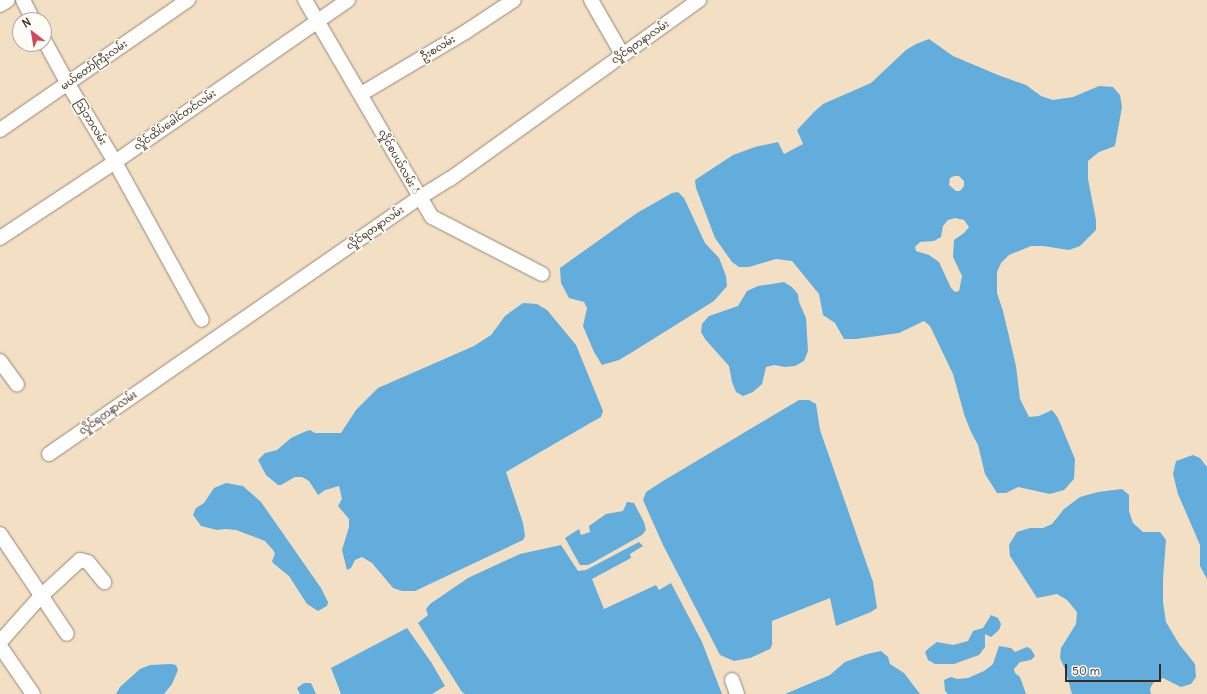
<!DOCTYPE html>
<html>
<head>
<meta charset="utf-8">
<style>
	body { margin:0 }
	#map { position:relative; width:1207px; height:694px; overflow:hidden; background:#f3e0c4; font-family:Delius,"Noto Sans Myanmar",sans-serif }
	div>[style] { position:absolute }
	.water>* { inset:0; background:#62addb }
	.roads { filter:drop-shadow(0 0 1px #978571) drop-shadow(0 0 1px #978571) }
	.minor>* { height:14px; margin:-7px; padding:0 7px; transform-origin:7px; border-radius:7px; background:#fff }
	span { translate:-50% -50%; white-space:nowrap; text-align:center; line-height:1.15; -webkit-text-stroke:3.5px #fdfcf7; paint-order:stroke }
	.street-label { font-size:10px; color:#3b2a1e }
	.north { position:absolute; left:12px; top:12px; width:40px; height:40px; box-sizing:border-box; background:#fdfcf7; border:1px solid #afa8a0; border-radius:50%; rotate:329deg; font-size:11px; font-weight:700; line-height:16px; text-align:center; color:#3b2a1e }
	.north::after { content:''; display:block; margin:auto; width:14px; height:18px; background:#d1495b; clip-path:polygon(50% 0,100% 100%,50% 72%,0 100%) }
	.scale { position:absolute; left:1065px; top:664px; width:96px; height:18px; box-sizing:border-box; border:2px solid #3b2a1e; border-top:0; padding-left:5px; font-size:12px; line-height:14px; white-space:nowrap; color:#3b2a1e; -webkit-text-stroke:3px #fdfcf7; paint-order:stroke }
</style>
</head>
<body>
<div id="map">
	<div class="water">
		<i style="clip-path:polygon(evenodd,929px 39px,953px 56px,998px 75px,1026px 85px,1041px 96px,1053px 100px,1073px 97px,1099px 86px,1113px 87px,1120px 95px,1122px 107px,1115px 146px,1099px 152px,1088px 161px,1088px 179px,1096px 220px,1096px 230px,1080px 246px,1069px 250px,1043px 246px,1031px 246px,1009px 255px,1001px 263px,997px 272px,997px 293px,1003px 311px,1016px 366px,1020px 399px,1029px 417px,1039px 416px,1052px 410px,1058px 418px,1075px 459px,1074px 479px,1064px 490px,1050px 494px,1018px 487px,1006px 493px,997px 493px,985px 474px,978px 445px,971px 432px,964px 414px,953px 374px,930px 326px,924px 321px,899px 333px,856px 339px,844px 339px,835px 323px,823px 315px,819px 294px,792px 261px,776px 259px,749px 267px,739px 267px,732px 262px,715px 238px,696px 188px,695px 180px,733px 155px,755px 147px,778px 142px,784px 154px,803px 144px,797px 130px,814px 112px,823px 104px,871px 83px,906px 50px,916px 44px,929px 39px,954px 176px,959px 176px,964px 181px,964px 186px,960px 191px,956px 191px,949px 185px,950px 178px,954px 176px,929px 39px,955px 218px,964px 220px,969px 227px,964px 233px,954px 240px,953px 257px,962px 276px,959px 291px,955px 292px,951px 288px,939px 262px,929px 255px,916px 251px,915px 247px,920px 242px,934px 241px,941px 237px,943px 226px,948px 220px,955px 218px)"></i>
		<i style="clip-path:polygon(678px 192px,684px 198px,705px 243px,719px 258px,726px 276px,727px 286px,714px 301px,634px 351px,619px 360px,602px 365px,594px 352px,583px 326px,587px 308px,584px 302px,569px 298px,561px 283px,560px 268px,637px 213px,672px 193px)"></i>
		<i style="clip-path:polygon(784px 282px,792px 287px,798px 294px,799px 302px,806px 318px,808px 351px,804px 361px,795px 366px,785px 367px,774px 365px,766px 367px,762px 384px,753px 392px,743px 396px,736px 392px,732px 382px,729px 366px,705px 339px,701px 332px,702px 324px,709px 316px,738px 306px,747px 291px,758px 286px)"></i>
		<i style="clip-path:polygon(523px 303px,537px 304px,547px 310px,576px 345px,603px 411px,601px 417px,592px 422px,506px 472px,523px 523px,525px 536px,523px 540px,415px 591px,402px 591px,393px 588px,372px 563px,362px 557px,355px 560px,351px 568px,347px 570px,342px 550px,349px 527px,349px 519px,338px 506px,342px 499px,339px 486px,325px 490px,318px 495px,309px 481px,302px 477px,295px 477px,281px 485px,278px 485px,266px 475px,258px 460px,265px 453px,277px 450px,291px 438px,304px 432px,310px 430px,315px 433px,341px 433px,356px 410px,378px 388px,474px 346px,491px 335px,505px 316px)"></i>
		<i style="clip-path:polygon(799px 400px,809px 400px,816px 404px,820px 430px,873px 582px,877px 608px,871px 612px,836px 626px,830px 598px,772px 621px,772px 645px,770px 649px,750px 658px,734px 661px,720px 655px,663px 545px,643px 500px,646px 492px,663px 481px)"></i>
		<i style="clip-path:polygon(1193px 455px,1200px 458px,1207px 467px,1207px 579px,1200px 566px,1200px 545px,1178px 494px,1173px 474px,1176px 461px)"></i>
		<i style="clip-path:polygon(226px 483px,243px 486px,261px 502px,321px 588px,328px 602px,327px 606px,318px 611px,307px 604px,289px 576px,273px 563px,272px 561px,275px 554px,273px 550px,265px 541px,236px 530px,225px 529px,217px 530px,201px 526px,193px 515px,196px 508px,204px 503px,214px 488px)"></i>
		<i style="clip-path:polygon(1122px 489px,1129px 495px,1129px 511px,1133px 523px,1143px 532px,1160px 532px,1166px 540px,1163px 579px,1163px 602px,1166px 622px,1179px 644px,1195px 664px,1196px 677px,1191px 684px,1181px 687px,1163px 678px,1153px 683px,1150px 689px,1151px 694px,1072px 694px,1065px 669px,1060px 658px,1061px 648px,1076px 624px,1077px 612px,1067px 600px,1057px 594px,1037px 598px,1010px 556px,1009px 545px,1017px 532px,1030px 528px,1043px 528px,1052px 524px,1064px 509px,1080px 497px,1098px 492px)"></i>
		<i style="clip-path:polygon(627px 502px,634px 503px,644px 522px,646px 530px,642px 535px,594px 562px,588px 565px,580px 565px,565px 538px,579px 529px,581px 535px,590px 532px,589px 526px,606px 514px,623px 511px)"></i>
		<i style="clip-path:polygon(639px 542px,643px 546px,630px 554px,631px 558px,592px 579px,604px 609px,656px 585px,659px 590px,671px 583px,702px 642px,722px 694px,465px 694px,462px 692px,418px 623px,428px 615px,426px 609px,430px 604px,468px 578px,520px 554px,561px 545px,578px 571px,586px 570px)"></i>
		<i style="clip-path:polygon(991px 615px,998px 618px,1001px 624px,999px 630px,991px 637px,985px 634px,985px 647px,979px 655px,954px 664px,935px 664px,928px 660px,925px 652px,929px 648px,937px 642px,953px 645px,968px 641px,973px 631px,983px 628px)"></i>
		<i style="clip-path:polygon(407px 628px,431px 662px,445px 686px,432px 694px,341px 694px,331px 668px)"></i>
		<i style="clip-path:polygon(999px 646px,1011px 648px,1015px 652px,1027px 647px,1031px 649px,1035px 656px,1031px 660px,1020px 662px,1014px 669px,1015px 673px,1020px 677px,1026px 694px,948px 694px,945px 691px,944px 680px,951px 677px,957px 679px,968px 678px,984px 671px,993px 664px)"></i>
		<i style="clip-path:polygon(881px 651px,888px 657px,890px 664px,904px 673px,920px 694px,785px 694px,830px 675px,845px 662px,867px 654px)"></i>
		<i style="clip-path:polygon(171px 664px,176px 665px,178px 670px,172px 684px,164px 694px,116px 694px,120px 687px,140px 669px,150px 665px)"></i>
		<i style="clip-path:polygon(304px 683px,311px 683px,316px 694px,300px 694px,297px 688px)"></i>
	</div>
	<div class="roads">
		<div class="minor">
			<i style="left:23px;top:0;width:22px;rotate:63deg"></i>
			<i style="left:305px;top:0;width:251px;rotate:59.7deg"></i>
			<i style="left:432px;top:217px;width:124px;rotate:27.4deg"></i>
			<i style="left:591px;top:0;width:62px;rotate:60.1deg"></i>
			<i style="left:0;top:5px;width:9px;rotate:-32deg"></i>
			<i style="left:44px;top:40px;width:50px;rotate:61.4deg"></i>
			<i style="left:68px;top:84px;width:91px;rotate:58.9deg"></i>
			<i style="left:115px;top:162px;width:180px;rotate:61.2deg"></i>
			<i style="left:361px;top:94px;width:123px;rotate:-30.7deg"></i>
			<i style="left:467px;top:31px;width:56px;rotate:-33.4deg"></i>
			<i style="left:0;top:130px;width:229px;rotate:-34.7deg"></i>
			<i style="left:0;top:238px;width:138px;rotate:-33.5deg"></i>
			<i style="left:115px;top:162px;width:284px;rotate:-34.8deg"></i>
			<i style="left:0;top:361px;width:29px;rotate:54deg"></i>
			<i style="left:49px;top:454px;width:450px;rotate:-34.7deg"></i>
			<i style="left:419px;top:198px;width:36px;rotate:-32deg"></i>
			<i style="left:450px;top:179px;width:307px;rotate:-35.7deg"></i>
			<i style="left:0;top:534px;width:120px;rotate:56.2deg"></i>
			<i style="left:0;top:642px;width:62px;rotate:-48.3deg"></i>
			<i style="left:41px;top:596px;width:53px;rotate:-42.7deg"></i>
			<i style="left:80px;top:560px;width:8px;rotate:14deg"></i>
			<i style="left:88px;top:562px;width:26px;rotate:51deg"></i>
			<i style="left:0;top:646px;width:58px;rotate:55.5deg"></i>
			<i style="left:732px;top:680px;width:15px;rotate:70deg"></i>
		</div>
	</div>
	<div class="street-label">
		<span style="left:640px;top:42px;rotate:-35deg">လှိုင်ရတနာလမ်း</span>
		<span style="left:438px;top:48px;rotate:-31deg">ဦးစလမ်း</span>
		<span style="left:94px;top:65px;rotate:-35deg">မယ်တော်ကြီးလမ်း</span>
		<span style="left:175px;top:120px;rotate:-35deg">လှိုင်ထိပ်ခေါင်တင်လမ်း</span>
		<span style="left:91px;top:122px;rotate:59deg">သြဘာလမ်း</span>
		<span style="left:399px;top:162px;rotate:61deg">လှိုင်စပယ်လမ်း ံ</span>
		<span style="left:375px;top:228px;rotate:-35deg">လှိုင်ရတနာလမ်း</span>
		<span style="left:108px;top:413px;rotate:-35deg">လှိုင်ရတနာလမ်း</span>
	</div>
	<div class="north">N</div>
	<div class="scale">50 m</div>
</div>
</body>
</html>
